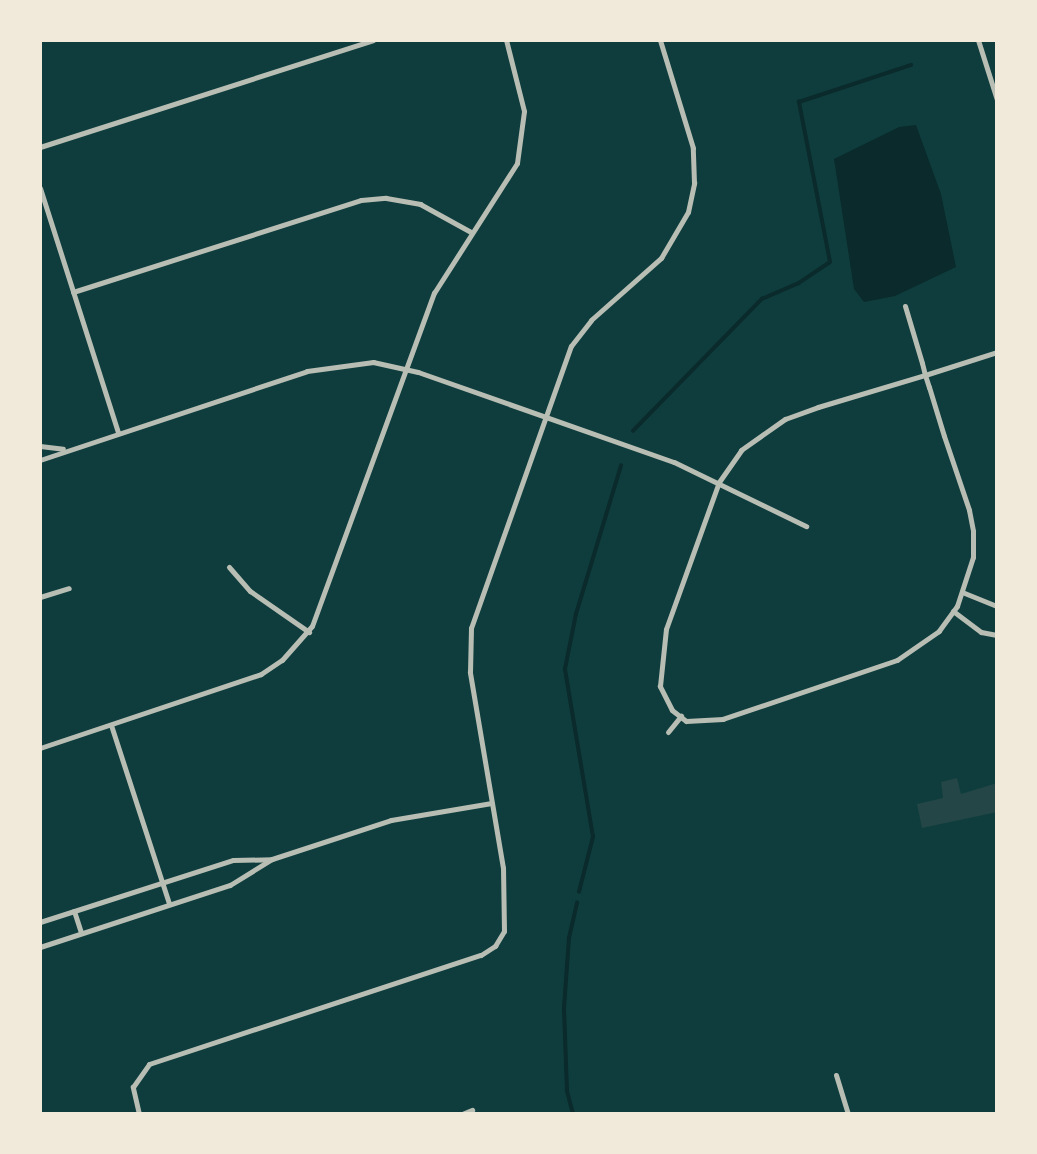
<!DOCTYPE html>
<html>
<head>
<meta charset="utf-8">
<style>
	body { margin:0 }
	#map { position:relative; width:1037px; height:1154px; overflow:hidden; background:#0f3d3e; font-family:Poppins,sans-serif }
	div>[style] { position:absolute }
	.green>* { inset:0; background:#244646 }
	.water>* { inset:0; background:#0a2a2b }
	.stream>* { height:3.5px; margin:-1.75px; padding:0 1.75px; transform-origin:1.75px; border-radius:1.75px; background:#0a2a2b }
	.minor>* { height:5px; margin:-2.5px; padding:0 2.5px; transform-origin:2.5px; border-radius:2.5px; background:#b8beb3 }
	span { translate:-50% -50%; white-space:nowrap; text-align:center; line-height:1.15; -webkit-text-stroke:5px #f1e9da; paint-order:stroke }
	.frame { position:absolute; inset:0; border:42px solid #f1e9da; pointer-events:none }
</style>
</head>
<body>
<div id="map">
	<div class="green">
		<i style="clip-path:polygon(957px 778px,961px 794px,997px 783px,997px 812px,922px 828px,917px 804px,943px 798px,941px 782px)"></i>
	</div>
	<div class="water">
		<i style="clip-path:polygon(916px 125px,941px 194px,956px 267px,895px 296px,864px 302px,854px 289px,834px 159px,899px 127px)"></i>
	</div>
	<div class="stream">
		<i style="left:633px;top:431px;width:185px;rotate:-45.7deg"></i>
		<i style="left:762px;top:299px;width:40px;rotate:-23.4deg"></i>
		<i style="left:799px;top:283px;width:37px;rotate:-34deg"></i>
		<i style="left:830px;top:262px;width:163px;rotate:-101deg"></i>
		<i style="left:799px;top:102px;width:118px;rotate:-18.3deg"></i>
		<i style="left:579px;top:892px;width:57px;rotate:-75.7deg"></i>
		<i style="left:593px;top:837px;width:170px;rotate:-99.5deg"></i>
		<i style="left:565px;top:669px;width:56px;rotate:-78.7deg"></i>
		<i style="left:576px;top:614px;width:155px;rotate:-73.1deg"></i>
		<i style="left:573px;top:1114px;width:24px;rotate:-105deg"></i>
		<i style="left:567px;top:1091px;width:83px;rotate:-92.1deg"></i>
		<i style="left:564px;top:1008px;width:70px;rotate:-85.9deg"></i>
		<i style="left:569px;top:938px;width:36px;rotate:-77deg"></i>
	</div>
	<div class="minor">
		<i style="left:978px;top:40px;width:63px;rotate:72.4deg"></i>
		<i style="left:40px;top:147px;width:350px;rotate:-17.8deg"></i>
		<i style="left:40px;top:188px;width:257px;rotate:72.3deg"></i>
		<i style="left:73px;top:292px;width:302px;rotate:-17.7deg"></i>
		<i style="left:361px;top:200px;width:25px;rotate:-5deg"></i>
		<i style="left:386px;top:198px;width:35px;rotate:10deg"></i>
		<i style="left:420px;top:204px;width:58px;rotate:28.8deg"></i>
		<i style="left:905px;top:306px;width:59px;rotate:73.4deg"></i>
		<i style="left:922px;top:363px;width:12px;rotate:76deg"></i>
		<i style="left:925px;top:375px;width:13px;rotate:72deg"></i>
		<i style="left:929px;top:387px;width:51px;rotate:73deg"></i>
		<i style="left:944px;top:436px;width:78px;rotate:71.3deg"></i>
		<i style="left:969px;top:510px;width:21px;rotate:79deg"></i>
		<i style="left:973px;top:531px;width:26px;rotate:90deg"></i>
		<i style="left:973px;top:557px;width:52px;rotate:108.1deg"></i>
		<i style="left:957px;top:606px;width:31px;rotate:126deg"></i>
		<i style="left:939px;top:631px;width:51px;rotate:145.4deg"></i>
		<i style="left:897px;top:660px;width:184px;rotate:161.3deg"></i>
		<i style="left:723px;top:719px;width:37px;rotate:177deg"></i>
		<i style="left:686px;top:721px;width:18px;rotate:-142deg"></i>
		<i style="left:672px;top:710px;width:27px;rotate:-117deg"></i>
		<i style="left:660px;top:686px;width:57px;rotate:-84deg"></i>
		<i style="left:666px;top:629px;width:156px;rotate:-70.2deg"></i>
		<i style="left:719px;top:482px;width:39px;rotate:-55deg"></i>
		<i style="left:741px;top:450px;width:54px;rotate:-35.2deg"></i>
		<i style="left:785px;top:419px;width:35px;rotate:-20deg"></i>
		<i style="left:818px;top:407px;width:112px;rotate:-16.7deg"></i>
		<i style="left:925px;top:375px;width:76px;rotate:-17.7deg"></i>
		<i style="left:40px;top:446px;width:23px;rotate:7deg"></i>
		<i style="left:40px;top:460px;width:281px;rotate:-18.4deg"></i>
		<i style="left:307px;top:371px;width:67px;rotate:-7.8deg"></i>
		<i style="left:373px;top:362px;width:46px;rotate:12.5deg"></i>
		<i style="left:418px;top:372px;width:271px;rotate:19.4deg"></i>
		<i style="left:674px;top:462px;width:147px;rotate:25.9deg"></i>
		<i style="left:229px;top:567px;width:32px;rotate:49deg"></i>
		<i style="left:250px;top:591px;width:72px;rotate:34.8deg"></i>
		<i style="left:962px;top:592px;width:38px;rotate:22deg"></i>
		<i style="left:40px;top:597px;width:30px;rotate:-17deg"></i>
		<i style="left:953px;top:611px;width:35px;rotate:37deg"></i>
		<i style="left:981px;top:632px;width:16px;rotate:11deg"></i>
		<i style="left:111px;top:725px;width:188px;rotate:72deg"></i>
		<i style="left:668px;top:732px;width:21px;rotate:-51deg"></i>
		<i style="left:40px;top:748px;width:233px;rotate:-18.5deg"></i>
		<i style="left:261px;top:674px;width:25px;rotate:-34deg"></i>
		<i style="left:282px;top:660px;width:45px;rotate:-48.6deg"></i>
		<i style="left:312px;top:626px;width:355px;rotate:-69.9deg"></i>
		<i style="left:434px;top:293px;width:154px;rotate:-57.4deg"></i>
		<i style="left:517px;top:163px;width:52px;rotate:-82.3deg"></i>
		<i style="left:524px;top:111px;width:73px;rotate:-104.2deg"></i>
		<i style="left:74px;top:911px;width:23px;rotate:72deg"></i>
		<i style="left:40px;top:922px;width:203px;rotate:-17.8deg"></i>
		<i style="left:233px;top:860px;width:39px;rotate:-1deg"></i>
		<i style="left:40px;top:947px;width:200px;rotate:-18.1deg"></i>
		<i style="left:230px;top:885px;width:49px;rotate:-31.8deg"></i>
		<i style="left:272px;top:859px;width:125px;rotate:-18.1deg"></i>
		<i style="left:391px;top:820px;width:102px;rotate:-9.6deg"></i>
		<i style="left:836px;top:1075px;width:41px;rotate:72.9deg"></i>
		<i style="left:139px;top:1114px;width:28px;rotate:-103deg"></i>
		<i style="left:133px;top:1087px;width:28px;rotate:-55deg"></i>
		<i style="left:149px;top:1064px;width:349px;rotate:-18.2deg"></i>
		<i style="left:481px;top:955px;width:17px;rotate:-33deg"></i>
		<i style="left:495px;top:946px;width:17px;rotate:-59deg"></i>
		<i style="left:504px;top:931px;width:63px;rotate:-90.9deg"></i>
		<i style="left:503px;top:868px;width:199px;rotate:-99.6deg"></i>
		<i style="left:470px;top:672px;width:44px;rotate:-88.7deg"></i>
		<i style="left:471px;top:628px;width:299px;rotate:-70.5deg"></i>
		<i style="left:571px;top:346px;width:33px;rotate:-52deg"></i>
		<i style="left:591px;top:320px;width:94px;rotate:-41.5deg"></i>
		<i style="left:661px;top:258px;width:53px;rotate:-59.6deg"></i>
		<i style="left:688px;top:212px;width:30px;rotate:-78deg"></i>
		<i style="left:694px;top:183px;width:35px;rotate:-92deg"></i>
		<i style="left:693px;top:148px;width:113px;rotate:-107deg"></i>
		<i style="left:462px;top:1114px;width:11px;rotate:-22deg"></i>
	</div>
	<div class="frame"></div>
</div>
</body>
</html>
